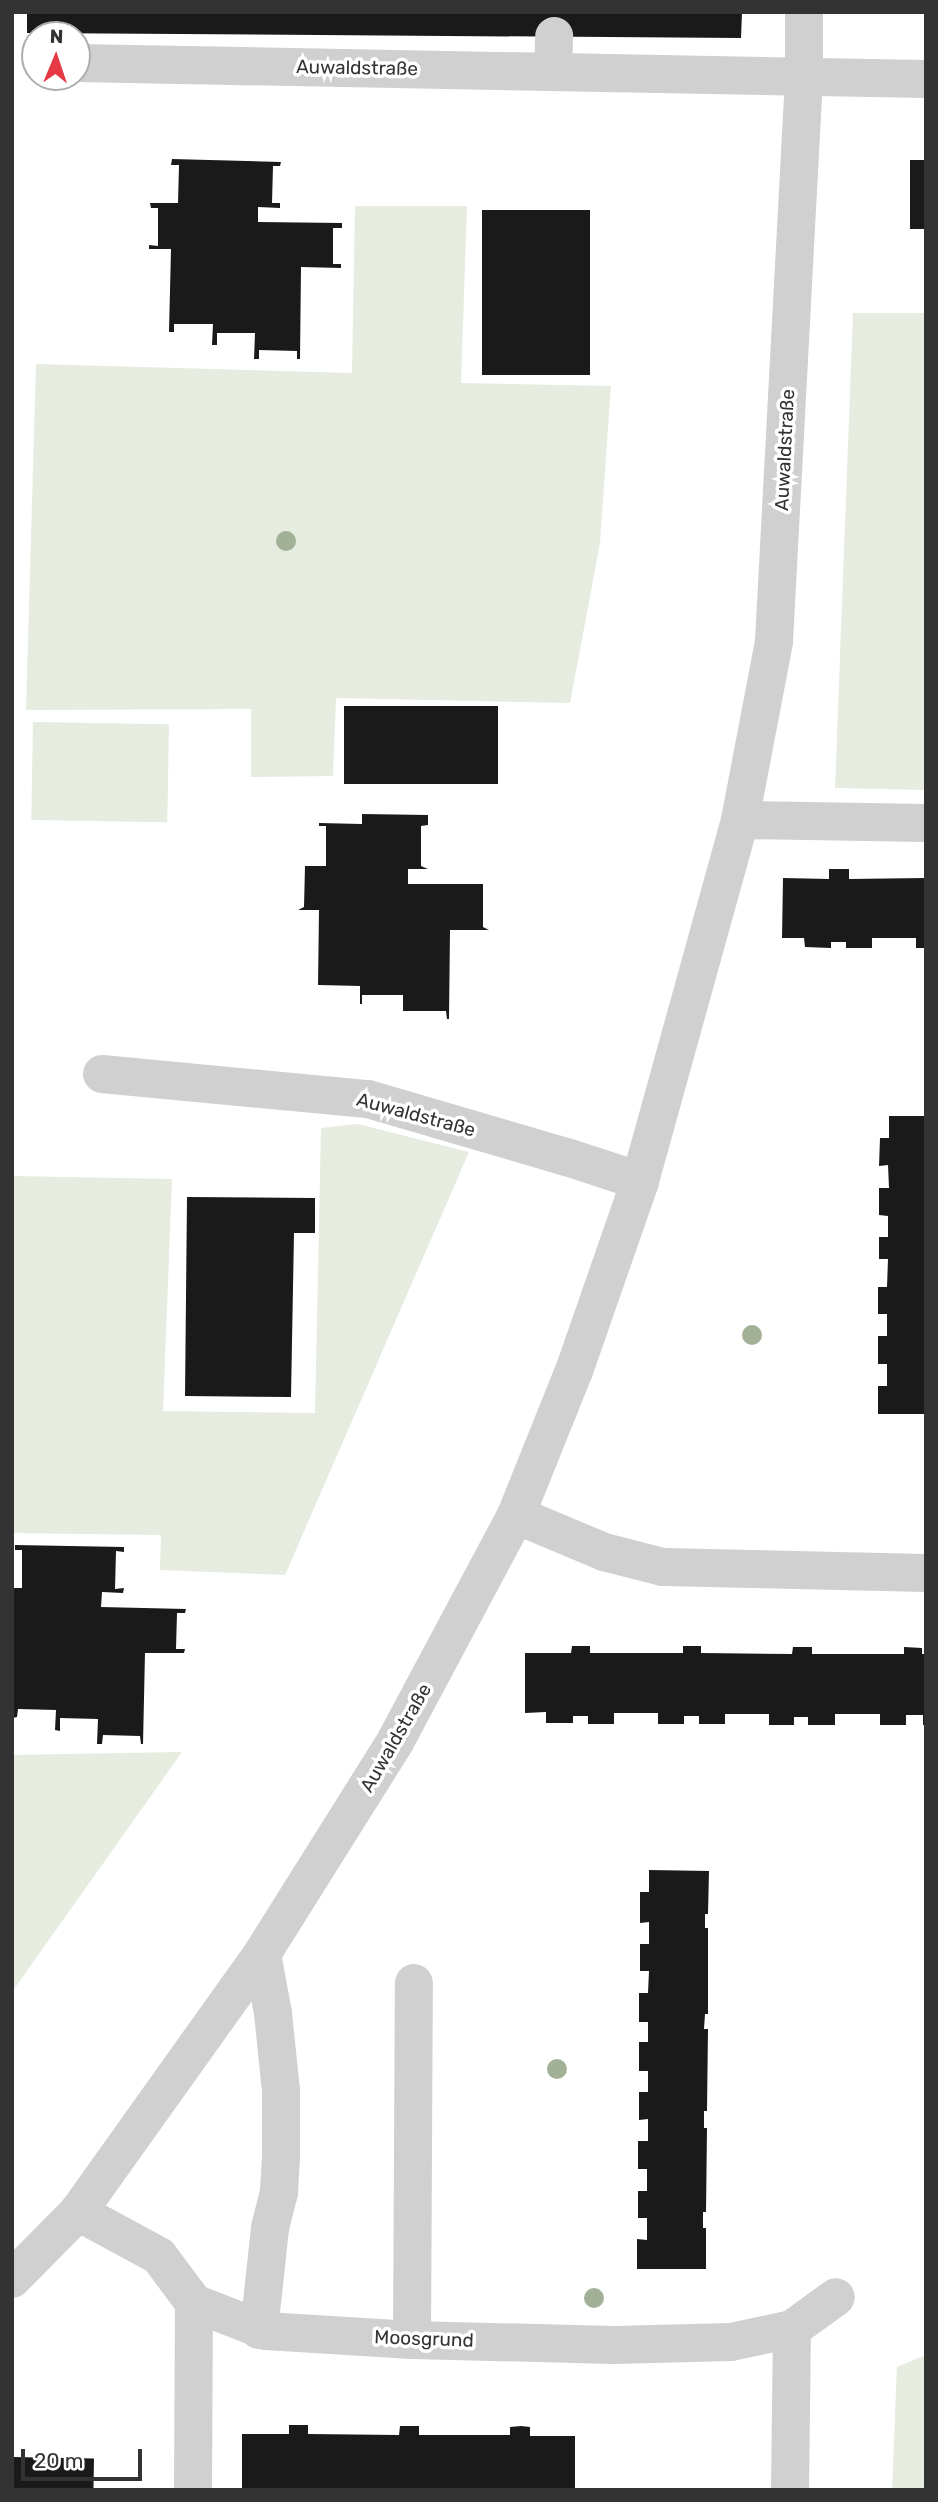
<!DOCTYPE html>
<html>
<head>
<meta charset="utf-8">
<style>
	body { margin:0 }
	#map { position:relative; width:938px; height:2502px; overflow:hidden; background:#fff; font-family:Rubik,sans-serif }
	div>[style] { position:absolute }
	.green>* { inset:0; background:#e6ecdf; transform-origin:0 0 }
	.building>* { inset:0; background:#1a1a1a; transform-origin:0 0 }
	.minor>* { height:38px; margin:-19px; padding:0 19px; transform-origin:19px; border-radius:19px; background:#d0d0d0 }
	.trees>* { width:20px; height:20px; margin:-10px; border-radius:50%; background:#a2b095 }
	span { translate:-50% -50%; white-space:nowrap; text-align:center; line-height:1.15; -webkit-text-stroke:7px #fff; paint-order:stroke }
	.street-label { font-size:19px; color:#333 }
	.frame { position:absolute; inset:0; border:14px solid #333; pointer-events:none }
	.north { position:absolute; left:21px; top:21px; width:70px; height:70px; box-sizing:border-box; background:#fff; border:2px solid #adadad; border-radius:50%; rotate:2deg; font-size:19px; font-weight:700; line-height:28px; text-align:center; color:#333 }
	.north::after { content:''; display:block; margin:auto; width:24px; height:32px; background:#e63946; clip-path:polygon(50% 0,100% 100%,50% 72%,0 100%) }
	.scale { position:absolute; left:21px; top:2449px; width:121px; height:32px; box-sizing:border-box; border:4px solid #333; border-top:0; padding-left:9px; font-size:21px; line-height:24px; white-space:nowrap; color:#333; -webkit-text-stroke:5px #fff; paint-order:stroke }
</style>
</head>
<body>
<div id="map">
	<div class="green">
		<i style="clip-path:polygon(355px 206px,467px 206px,461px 383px,611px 386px,600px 543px,570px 703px,336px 698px,333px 776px,251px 777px,251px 709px,26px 710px,36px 364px,352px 373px)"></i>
		<i style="clip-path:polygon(853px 313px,926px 313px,926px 790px,835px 788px)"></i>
		<i style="left:33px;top:722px;width:136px;height:98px;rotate:1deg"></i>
		<i style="clip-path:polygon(358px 1124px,469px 1152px,285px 1575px,160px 1570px,161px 1535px,12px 1533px,12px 1176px,172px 1179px,163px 1411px,315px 1413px,321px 1128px)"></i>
		<i style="clip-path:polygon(182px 1752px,12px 1992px,12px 1755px)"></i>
		<i style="clip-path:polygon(926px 2355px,926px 2490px,892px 2490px,897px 2367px)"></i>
	</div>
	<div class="building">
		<i style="clip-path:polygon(27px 12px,742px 12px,741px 38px,27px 33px)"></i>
		<i style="clip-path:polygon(172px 159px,281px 162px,280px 166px,273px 166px,272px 203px,280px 203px,280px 208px,258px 207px,258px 222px,342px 223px,342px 228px,333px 228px,333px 264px,341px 264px,341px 268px,301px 267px,300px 359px,297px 359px,297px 351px,259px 350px,259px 359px,254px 359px,255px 333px,217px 333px,217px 345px,212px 345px,213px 324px,174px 324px,174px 332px,169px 332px,171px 249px,149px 249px,149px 245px,158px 246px,158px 208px,151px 208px,150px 203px,178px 203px,179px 165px,171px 165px)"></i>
		<i style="left:910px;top:160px;width:16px;height:69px"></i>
		<i style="left:482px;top:210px;width:108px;height:165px"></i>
		<i style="left:344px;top:706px;width:154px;height:78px"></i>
		<i style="clip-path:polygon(362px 814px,428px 815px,428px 825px,421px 826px,421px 866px,428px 869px,408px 869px,408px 884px,483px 884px,483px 927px,489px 930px,450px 930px,449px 1019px,447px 1019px,446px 1011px,403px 1011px,403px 995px,362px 995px,362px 1004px,360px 1004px,360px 986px,318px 985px,319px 910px,298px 910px,304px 907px,305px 866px,326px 866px,326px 826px,319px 826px,319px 823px,362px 824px)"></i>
		<i style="clip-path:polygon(829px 869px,849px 869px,849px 879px,926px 878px,926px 948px,916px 948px,916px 938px,872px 938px,872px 948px,846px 948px,846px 942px,831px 942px,831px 948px,805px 947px,804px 938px,782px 938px,783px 878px,829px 879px)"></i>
		<i style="clip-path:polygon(889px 1116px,926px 1116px,926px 1414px,878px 1414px,878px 1386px,887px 1386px,887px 1364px,878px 1364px,878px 1336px,887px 1336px,887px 1314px,878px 1314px,878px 1287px,887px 1287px,888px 1259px,879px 1259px,879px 1237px,888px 1237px,888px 1216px,879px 1215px,879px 1188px,889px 1188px,888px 1165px,879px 1166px,880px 1138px,889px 1138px)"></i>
		<i style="clip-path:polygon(187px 1197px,315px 1198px,315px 1233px,294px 1233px,291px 1397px,185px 1396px)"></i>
		<i style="clip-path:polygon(15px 1545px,124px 1547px,124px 1552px,116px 1551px,115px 1589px,124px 1588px,123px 1593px,102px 1592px,101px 1607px,186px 1609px,185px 1613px,177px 1613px,176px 1649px,185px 1649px,184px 1653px,145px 1653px,143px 1744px,141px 1744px,140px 1736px,103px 1735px,102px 1744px,97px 1744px,98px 1719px,60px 1718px,60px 1731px,55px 1730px,56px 1710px,18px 1709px,17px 1717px,13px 1718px,12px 1588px,22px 1588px,22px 1550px,15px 1550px)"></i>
		<i style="clip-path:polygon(572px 1646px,590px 1646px,590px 1653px,683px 1653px,683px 1646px,701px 1646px,701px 1653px,792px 1654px,793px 1647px,812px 1647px,812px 1654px,904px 1654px,904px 1647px,922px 1648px,922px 1654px,926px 1654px,926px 1725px,923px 1725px,923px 1715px,906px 1715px,906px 1725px,880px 1725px,880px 1714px,835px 1714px,835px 1725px,808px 1725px,808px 1717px,794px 1717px,794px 1725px,769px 1725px,769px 1714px,725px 1714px,725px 1724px,699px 1724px,699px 1716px,684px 1716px,684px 1724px,658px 1724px,658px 1713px,614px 1713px,614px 1724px,588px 1724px,588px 1716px,573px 1716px,573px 1723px,546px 1723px,546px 1712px,525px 1713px,525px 1653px,571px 1653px)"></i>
		<i style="clip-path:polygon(649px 1870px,709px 1871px,708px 1914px,705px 1914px,705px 1928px,708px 1928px,708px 2014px,705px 2014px,704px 2029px,708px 2029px,707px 2111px,704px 2111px,704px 2128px,707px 2128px,706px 2212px,703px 2212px,703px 2228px,706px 2228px,706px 2269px,637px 2269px,637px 2239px,647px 2240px,647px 2218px,638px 2218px,638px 2191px,647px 2191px,647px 2169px,638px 2169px,638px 2141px,648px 2141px,648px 2119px,639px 2120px,639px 2092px,648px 2092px,648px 2071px,639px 2071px,639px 2042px,648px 2042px,648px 2022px,639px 2022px,639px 1993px,648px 1993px,649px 1971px,640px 1971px,640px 1944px,649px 1944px,649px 1922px,640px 1923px,640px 1892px,649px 1892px)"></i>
		<i style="clip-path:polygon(289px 2425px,308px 2425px,308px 2434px,399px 2435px,400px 2426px,419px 2426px,419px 2435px,510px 2435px,510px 2427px,521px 2426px,530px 2427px,530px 2436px,575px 2436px,575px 2490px,242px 2490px,242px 2434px,289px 2434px)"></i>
		<i style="left:12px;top:2457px;width:82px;height:33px;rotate:1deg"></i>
	</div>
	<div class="minor">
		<i style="left:77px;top:63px;width:849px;rotate:1.08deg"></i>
		<i style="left:553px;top:71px;width:35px;rotate:-88deg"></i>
		<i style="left:740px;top:820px;width:186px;rotate:0.9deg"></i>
		<i style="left:102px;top:1074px;width:267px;rotate:5.4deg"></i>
		<i style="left:368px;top:1099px;width:210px;rotate:16.3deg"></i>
		<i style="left:570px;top:1158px;width:74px;rotate:18.2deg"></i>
		<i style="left:516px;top:1515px;width:95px;rotate:22.8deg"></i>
		<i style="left:604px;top:1552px;width:61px;rotate:14.3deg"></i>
		<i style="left:663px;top:1567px;width:263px;rotate:1.3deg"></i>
		<i style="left:78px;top:2212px;width:92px;rotate:28.5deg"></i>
		<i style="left:159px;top:2256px;width:59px;rotate:53.3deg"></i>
		<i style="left:12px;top:2279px;width:94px;rotate:-45.4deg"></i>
		<i style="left:78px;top:2212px;width:317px;rotate:-54.5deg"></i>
		<i style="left:262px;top:1954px;width:252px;rotate:-57.9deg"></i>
		<i style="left:396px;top:1740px;width:255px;rotate:-61.9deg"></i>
		<i style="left:516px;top:1515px;width:155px;rotate:-68.1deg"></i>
		<i style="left:574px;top:1371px;width:201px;rotate:-70.8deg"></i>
		<i style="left:640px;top:1181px;width:375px;rotate:-74.5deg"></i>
		<i style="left:740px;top:820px;width:182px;rotate:-79.2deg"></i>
		<i style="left:774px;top:641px;width:564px;rotate:-86.95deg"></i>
		<i style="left:804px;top:78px;width:66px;rotate:-90deg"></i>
		<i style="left:194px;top:2303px;width:77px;rotate:21.3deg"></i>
		<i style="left:266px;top:2331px;width:146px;rotate:3.5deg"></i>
		<i style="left:412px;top:2340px;width:202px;rotate:1.4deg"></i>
		<i style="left:614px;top:2345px;width:117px;rotate:-1.5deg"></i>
		<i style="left:731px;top:2342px;width:62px;rotate:-12deg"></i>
		<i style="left:792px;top:2329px;width:54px;rotate:-36deg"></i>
		<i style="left:259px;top:2330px;width:103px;rotate:-83.8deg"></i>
		<i style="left:270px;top:2228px;width:36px;rotate:-76deg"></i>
		<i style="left:279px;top:2193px;width:34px;rotate:-87deg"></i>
		<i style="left:281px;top:2159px;width:68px;rotate:-90deg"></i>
		<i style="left:281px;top:2091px;width:78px;rotate:-95.9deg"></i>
		<i style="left:273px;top:2013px;width:60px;rotate:-100.6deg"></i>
		<i style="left:412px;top:2340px;width:357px;rotate:-89.7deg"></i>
		<i style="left:193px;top:2490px;width:187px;rotate:-89.7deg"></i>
		<i style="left:790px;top:2490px;width:161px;rotate:-89.3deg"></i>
	</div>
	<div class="trees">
		<i style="left:286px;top:541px"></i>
		<i style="left:752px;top:1335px"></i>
		<i style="left:557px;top:2069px"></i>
		<i style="left:594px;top:2298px"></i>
	</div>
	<div class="street-label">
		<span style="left:357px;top:68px;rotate:1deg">Auwaldstraße</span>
		<span style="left:785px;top:450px;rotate:-87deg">Auwaldstraße</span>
		<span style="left:416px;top:1115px;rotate:15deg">Auwaldstraße</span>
		<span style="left:396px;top:1738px;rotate:-60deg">Auwaldstraße</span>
		<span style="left:424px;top:2339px;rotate:2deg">Moosgrund</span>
	</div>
	<div class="frame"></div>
	<div class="north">N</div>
	<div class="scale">20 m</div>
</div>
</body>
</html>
